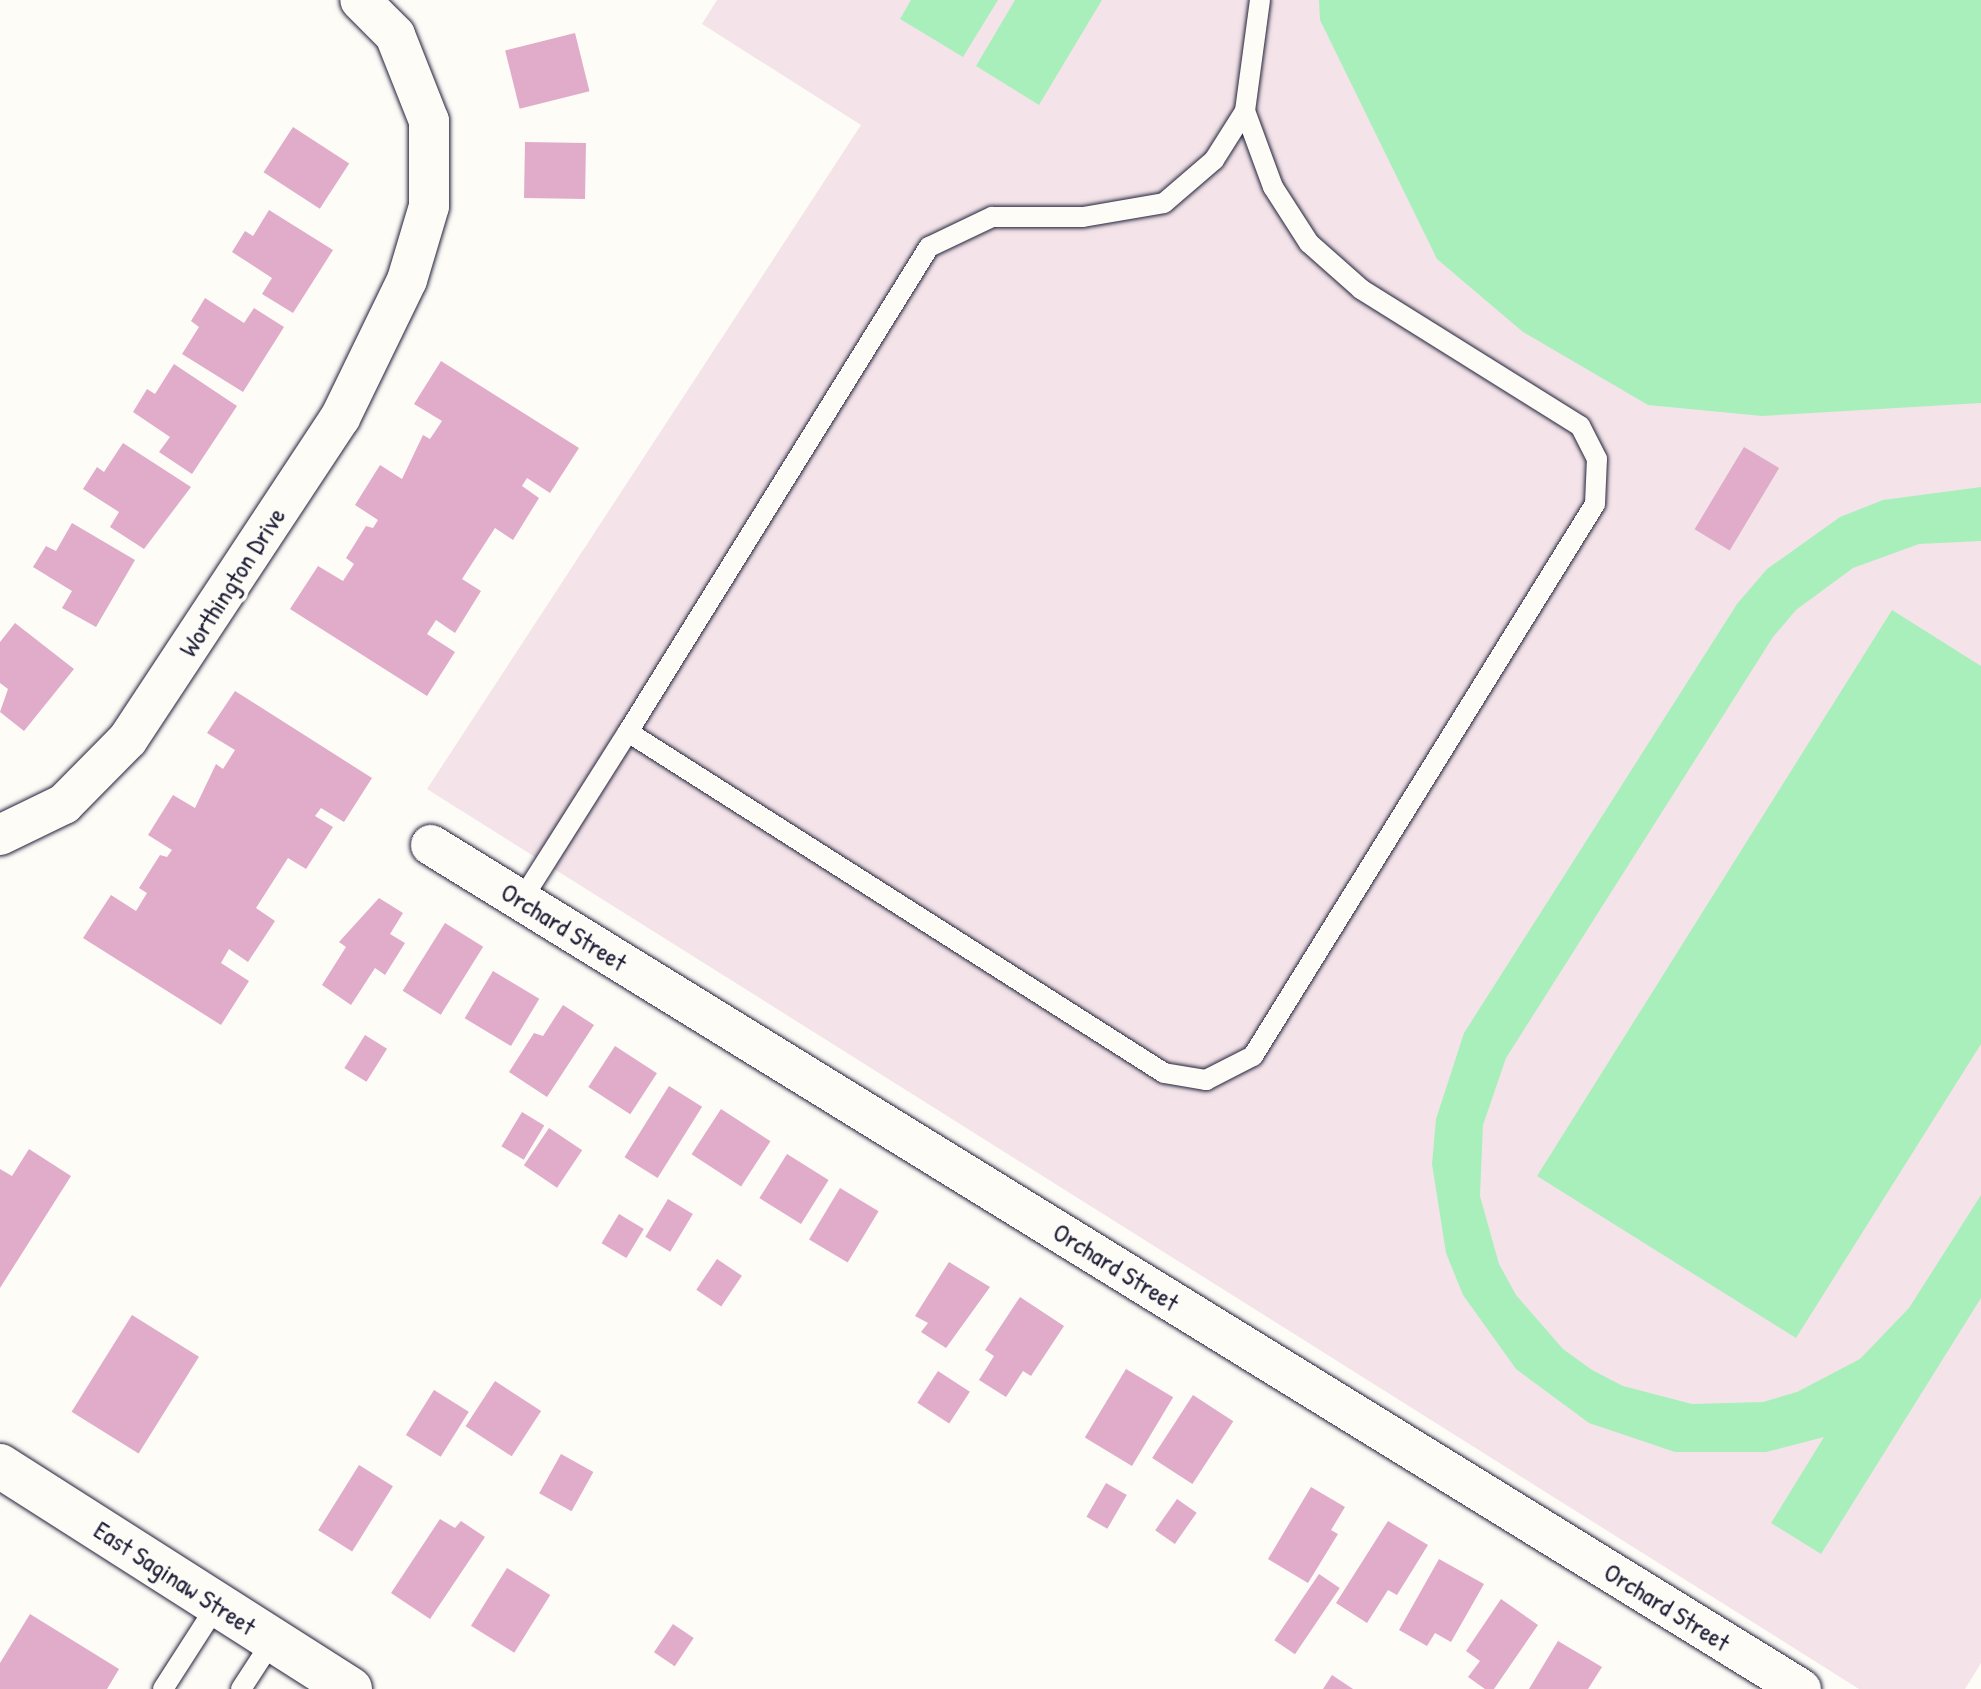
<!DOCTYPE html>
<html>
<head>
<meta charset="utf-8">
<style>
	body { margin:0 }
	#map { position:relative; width:1981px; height:1689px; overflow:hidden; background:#fdfcf7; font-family:"Patrick Hand",sans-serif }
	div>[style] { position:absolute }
	.built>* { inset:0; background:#f4e4e9 }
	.green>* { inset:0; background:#a9efbb }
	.building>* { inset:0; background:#e0acc9; transform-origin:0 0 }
	.roads { filter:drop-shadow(0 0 2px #22223b) drop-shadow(0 0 2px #22223b) }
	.lane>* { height:20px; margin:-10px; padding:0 10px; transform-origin:10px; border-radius:10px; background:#fdfcf7 }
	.street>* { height:40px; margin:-20px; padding:0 20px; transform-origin:20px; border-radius:20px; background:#fdfcf7 }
	.primary>* { height:44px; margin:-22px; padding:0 22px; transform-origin:22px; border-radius:22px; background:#fdfcf7 }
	span { translate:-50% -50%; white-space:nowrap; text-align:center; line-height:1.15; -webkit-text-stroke:8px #fdfcf7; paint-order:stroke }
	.street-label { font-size:26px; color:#22223b }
</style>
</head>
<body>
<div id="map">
	<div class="built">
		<i style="clip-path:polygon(717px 0,1981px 0,1981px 1663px,1965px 1689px,1859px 1689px,427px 789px,861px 125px,702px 24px)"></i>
	</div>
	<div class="green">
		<i style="clip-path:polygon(911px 0,998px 0,963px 57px,900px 19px)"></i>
		<i style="clip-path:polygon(1015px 0,1102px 0,1039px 105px,976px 66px)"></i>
		<i style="clip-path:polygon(1319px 0,1981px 0,1981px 403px,1762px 416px,1648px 405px,1523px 332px,1437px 259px,1320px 20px)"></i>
		<i style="clip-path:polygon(1981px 487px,1981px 541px,1919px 544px,1853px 568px,1796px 610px,1773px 637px,1506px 1058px,1483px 1125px,1480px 1196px,1499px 1264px,1516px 1295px,1563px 1349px,1592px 1370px,1623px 1386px,1692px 1404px,1763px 1402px,1797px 1392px,1860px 1359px,1909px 1308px,1981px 1195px,1981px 1298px,1821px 1554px,1771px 1523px,1824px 1437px,1766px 1452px,1675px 1452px,1589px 1423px,1516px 1369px,1463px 1295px,1446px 1253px,1432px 1164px,1436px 1119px,1464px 1033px,1737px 604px,1767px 569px,1840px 517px,1883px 500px)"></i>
		<i style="clip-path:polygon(1892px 610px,1981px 666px,1981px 1044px,1796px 1338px,1537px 1176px)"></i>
	</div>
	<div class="building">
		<i style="left:575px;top:33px;width:60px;height:72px;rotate:76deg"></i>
		<i style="left:293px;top:127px;width:67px;height:54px;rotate:33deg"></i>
		<i style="left:525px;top:142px;width:61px;height:56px;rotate:1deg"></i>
		<i style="clip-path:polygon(269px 210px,333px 250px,293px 313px,262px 294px,272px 278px,232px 252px,245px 231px,253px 236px)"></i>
		<i style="clip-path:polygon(205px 298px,244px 323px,254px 308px,284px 327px,243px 392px,182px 354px,199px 327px,191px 321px)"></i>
		<i style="clip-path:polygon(441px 361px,579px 448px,550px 493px,527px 478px,522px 486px,539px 498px,513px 540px,495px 528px,462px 579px,481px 591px,455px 633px,436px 620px,427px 634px,455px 652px,427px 696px,290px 609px,318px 566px,343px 581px,354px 564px,346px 558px,366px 526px,373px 528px,378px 520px,355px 505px,380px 465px,402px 479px,423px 435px,430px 439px,442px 421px,414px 404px)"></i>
		<i style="clip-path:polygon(174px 364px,237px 406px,192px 474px,159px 452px,170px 437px,133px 412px,147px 389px,155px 394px)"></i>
		<i style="clip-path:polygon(123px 443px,191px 487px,144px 549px,110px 527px,119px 512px,83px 489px,97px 467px,104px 472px)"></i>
		<i style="left:1744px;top:447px;width:41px;height:96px;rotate:31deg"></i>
		<i style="clip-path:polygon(72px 523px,135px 560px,96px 627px,62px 608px,72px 591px,33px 567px,46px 546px,56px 551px)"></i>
		<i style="clip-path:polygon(15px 623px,74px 669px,24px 731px,0 712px,8px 689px,0 683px,0 642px)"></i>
		<i style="clip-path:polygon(235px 691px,372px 778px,344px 822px,321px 808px,315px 816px,333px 827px,306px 869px,288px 858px,256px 908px,275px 921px,248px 962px,229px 949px,221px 963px,249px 981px,221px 1025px,83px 938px,111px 895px,136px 911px,147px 893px,139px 888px,160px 855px,167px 857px,172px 850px,148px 835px,173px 795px,195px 808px,216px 764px,223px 769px,235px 750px,207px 733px)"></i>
		<i style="clip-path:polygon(379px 898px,403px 913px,390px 934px,405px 943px,385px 975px,375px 968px,351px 1005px,322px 985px,346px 947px,339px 942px)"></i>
		<i style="left:445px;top:923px;width:45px;height:80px;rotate:32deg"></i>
		<i style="left:493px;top:971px;width:54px;height:55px;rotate:31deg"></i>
		<i style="clip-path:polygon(563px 1005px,594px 1025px,547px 1097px,509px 1072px,534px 1033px,543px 1036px)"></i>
		<i style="left:365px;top:1035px;width:26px;height:39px;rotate:32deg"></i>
		<i style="left:615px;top:1046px;width:50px;height:49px;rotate:33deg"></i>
		<i style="left:669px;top:1086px;width:39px;height:84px;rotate:32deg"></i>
		<i style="left:721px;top:1109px;width:59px;height:54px;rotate:33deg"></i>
		<i style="left:522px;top:1112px;width:26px;height:40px;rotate:31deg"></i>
		<i style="left:549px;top:1128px;width:40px;height:45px;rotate:34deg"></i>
		<i style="clip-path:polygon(29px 1149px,71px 1176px,0 1288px,0 1169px,12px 1176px)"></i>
		<i style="left:787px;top:1154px;width:49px;height:52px;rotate:32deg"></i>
		<i style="left:840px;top:1188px;width:45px;height:60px;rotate:31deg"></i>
		<i style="left:668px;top:1199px;width:29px;height:44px;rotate:31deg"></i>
		<i style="left:619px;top:1214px;width:29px;height:34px;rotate:31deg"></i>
		<i style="left:717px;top:1259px;width:30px;height:37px;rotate:34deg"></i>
		<i style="clip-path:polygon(949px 1262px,990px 1287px,946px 1348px,921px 1332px,928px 1323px,915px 1316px)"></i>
		<i style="clip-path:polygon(1020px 1297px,1064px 1326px,1031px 1376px,1023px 1371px,1006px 1397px,979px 1380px,994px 1356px,985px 1350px)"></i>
		<i style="left:132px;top:1315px;width:79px;height:114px;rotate:32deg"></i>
		<i style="left:1126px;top:1369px;width:55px;height:80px;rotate:31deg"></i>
		<i style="left:938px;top:1371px;width:38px;height:38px;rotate:33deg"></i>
		<i style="left:495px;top:1381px;width:55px;height:54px;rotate:33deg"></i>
		<i style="left:434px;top:1390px;width:41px;height:53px;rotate:32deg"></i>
		<i style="left:1193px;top:1395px;width:48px;height:75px;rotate:33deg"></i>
		<i style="left:561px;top:1454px;width:37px;height:45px;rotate:29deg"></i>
		<i style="left:359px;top:1465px;width:40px;height:77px;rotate:32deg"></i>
		<i style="left:1106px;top:1483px;width:24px;height:39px;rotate:30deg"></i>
		<i style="clip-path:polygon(1311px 1487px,1345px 1507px,1331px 1530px,1338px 1534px,1308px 1583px,1268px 1559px)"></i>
		<i style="left:1177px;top:1499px;width:24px;height:38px;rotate:35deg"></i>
		<i style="clip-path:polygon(440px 1519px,455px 1528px,461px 1521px,485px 1537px,430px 1619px,391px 1593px)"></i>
		<i style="clip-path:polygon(1388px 1521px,1428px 1545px,1397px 1595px,1388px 1590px,1367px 1623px,1336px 1603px)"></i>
		<i style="clip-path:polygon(1439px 1559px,1484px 1584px,1451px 1642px,1435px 1633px,1427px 1646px,1399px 1630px)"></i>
		<i style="left:507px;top:1568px;width:51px;height:68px;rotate:32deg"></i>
		<i style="left:1319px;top:1574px;width:25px;height:80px;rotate:34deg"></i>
		<i style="clip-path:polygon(1501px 1599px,1538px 1625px,1494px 1689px,1485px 1689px,1468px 1677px,1480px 1661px,1466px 1651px)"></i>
		<i style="clip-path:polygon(30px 1614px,119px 1669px,107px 1689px,0 1689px,0 1663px)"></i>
		<i style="left:673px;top:1624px;width:25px;height:34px;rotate:34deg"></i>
		<i style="clip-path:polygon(1558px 1641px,1602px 1667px,1588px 1689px,1529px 1689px)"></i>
		<i style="clip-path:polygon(1332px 1675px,1353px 1689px,1323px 1689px)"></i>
	</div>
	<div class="roads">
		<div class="lane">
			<i style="left:628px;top:732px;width:571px;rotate:-58.18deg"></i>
			<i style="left:929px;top:247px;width:70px;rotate:-25.5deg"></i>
			<i style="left:992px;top:217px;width:91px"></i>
			<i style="left:1083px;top:217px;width:82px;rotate:-9.8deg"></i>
			<i style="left:1164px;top:203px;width:66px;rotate:-40.7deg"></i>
			<i style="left:1214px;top:160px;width:58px;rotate:-57.7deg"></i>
			<i style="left:521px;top:901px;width:200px;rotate:-57.7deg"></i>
			<i style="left:628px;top:732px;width:635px;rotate:32.46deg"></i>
			<i style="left:1164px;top:1073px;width:43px;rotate:9.5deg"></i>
			<i style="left:1206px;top:1080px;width:53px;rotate:-27.1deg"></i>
			<i style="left:1253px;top:1056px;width:649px;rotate:-58.22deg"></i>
			<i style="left:1595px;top:504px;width:45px;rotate:-87.5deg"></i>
			<i style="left:1597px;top:459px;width:37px;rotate:-117deg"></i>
			<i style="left:1580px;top:426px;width:258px;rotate:-148deg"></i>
			<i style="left:1361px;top:289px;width:69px;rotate:-138.5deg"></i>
			<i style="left:1309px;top:243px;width:67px;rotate:-122.7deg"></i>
			<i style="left:1273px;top:187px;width:81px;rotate:-110.2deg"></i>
			<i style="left:1245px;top:111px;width:112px;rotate:-82.3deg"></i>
			<i style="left:163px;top:1689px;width:100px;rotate:-57.3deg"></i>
			<i style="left:241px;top:1689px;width:59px;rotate:-56.9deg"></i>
		</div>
		<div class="street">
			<i style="left:0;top:835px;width:71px;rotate:-25.8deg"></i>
			<i style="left:64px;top:804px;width:91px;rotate:-45.4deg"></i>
			<i style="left:128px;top:739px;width:385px;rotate:-56.6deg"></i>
			<i style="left:340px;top:418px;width:153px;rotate:-64.1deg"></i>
			<i style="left:407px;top:280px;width:77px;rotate:-73.4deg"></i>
			<i style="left:429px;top:206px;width:85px;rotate:-90deg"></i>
			<i style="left:429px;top:121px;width:92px;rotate:-111.6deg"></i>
			<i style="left:395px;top:35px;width:49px;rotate:-135deg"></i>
			<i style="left:431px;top:845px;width:1609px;rotate:31.64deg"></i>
		</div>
		<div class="primary">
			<i style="left:0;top:1466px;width:415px;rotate:32.5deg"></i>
		</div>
	</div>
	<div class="street-label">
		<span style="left:232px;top:582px;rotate:-57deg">Worthington Drive</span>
		<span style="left:564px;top:927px;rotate:32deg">Orchard Street</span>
		<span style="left:1116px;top:1267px;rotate:32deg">Orchard Street</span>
		<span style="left:175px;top:1578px;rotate:33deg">East Saginaw Street</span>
		<span style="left:1667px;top:1607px;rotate:32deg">Orchard Street</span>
	</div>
</div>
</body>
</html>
